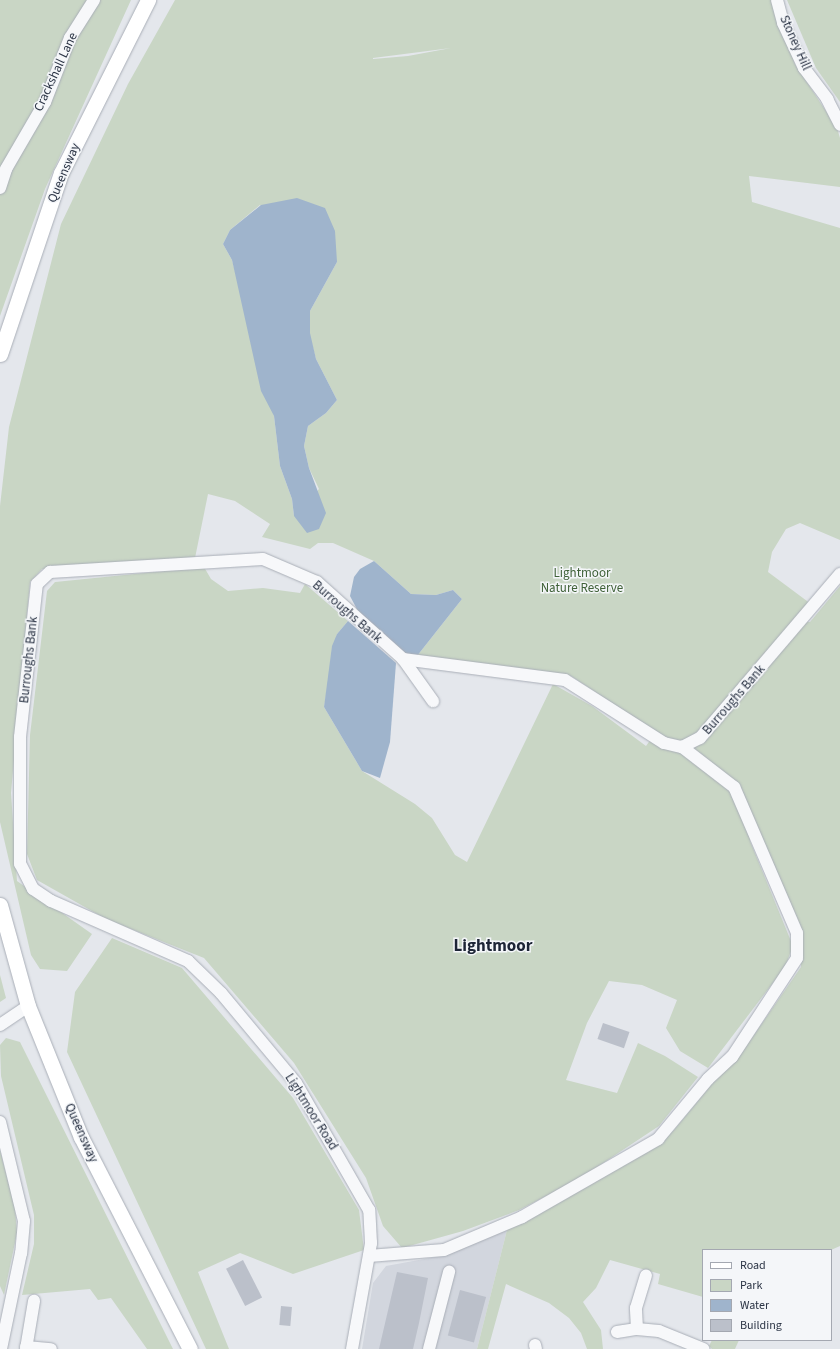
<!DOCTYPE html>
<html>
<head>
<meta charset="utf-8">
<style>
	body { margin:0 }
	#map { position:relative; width:840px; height:1349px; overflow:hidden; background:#e4e7ec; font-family:"Source Sans 3",sans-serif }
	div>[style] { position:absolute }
	.built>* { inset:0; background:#d2d6de }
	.green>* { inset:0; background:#c9d6c5 }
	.water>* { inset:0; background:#9fb4cc }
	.building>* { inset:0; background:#bbc0ca; transform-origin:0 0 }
	.roads { filter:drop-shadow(0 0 1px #a9aeb7) drop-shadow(0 0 1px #a9aeb7) }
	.minor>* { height:12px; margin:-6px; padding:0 6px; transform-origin:6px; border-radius:6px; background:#f7f8fa }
	.major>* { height:15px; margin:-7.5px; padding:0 7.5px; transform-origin:7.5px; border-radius:7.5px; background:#fff }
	span { translate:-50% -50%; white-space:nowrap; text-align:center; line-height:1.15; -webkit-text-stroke:3px #f4f6f9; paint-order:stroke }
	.street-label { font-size:13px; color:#2b3445 }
	.park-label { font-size:13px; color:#3f6138 }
	.district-label { font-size:17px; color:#1d2536; font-weight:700 }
	.legend { position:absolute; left:702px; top:1249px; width:130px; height:92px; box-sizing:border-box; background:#f4f6f9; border:1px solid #a4a8b1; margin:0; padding:5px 7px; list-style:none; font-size:12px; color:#2b3445 }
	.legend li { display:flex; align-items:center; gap:8px; height:20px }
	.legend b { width:20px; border:1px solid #a4a8b1 }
</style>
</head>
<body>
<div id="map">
	<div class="built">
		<i style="clip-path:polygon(508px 1226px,477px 1349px,362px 1349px,373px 1283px,386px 1266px,446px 1255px)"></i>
	</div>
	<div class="green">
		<i style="clip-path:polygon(0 0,131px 0,45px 189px,0 316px)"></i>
		<i style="clip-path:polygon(evenodd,175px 0,773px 0,795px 64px,837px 128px,840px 138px,840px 187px,749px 176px,752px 202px,840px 228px,840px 540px,800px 523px,786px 529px,772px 552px,768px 572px,811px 604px,796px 621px,810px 622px,840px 586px,840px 1246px,831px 1250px,703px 1250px,703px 1297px,658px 1284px,660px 1274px,610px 1260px,596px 1288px,583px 1302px,601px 1330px,603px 1349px,587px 1349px,581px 1333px,569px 1318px,549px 1303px,506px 1284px,488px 1349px,477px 1349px,508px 1226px,583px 1189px,653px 1148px,674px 1130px,715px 1080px,738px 1058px,801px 967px,801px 927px,756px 825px,750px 819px,750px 841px,793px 946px,785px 967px,708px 1068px,680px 1051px,666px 1028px,677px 1000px,642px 985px,609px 981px,587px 1023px,566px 1080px,617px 1093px,638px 1043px,665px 1056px,698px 1077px,659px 1126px,579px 1179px,519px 1210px,463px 1231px,402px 1248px,383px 1226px,366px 1178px,294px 1063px,204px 958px,106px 919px,37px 880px,27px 854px,30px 735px,47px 591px,55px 582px,204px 567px,211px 579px,228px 591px,263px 588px,300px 593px,305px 584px,348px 621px,337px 634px,324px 707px,362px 771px,415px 804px,432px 818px,455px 855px,467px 862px,553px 684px,592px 706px,646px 746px,656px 732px,571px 676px,417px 656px,462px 599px,453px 590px,436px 595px,411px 594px,374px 561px,333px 543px,318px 543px,310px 549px,262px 537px,270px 524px,235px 501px,208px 494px,195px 558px,42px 569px,30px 582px,11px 793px,17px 881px,92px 934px,67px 971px,40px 969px,31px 955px,0 822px,0 506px,9px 427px,61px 224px,128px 84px,175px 0,451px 48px,408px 56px,373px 59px,373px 58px,451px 48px,175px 0,260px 205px,337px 262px,310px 311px,309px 333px,316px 359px,337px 400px,326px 413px,308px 426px,304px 446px,309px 468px,319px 489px,294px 516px,292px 499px,280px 466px,274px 416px,232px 260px,223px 244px,230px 230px,260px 205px)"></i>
		<i style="clip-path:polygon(787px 0,840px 0,840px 102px,816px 68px)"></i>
		<i style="clip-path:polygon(112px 938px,182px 968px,293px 1098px,359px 1210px,364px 1250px,293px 1274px,240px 1253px,198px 1272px,229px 1349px,206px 1349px,67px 1052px,75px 992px)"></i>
		<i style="clip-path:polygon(0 975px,6px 998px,0 1002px)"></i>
		<i style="clip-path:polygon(6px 1038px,20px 1042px,173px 1349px,147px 1349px,111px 1298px,98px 1300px,90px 1289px,22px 1295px,34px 1244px,34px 1215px,1px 1076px,0 1045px)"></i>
		<i style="clip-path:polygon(0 1150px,15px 1208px,17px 1233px,4px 1295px,0 1286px)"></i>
		<i style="clip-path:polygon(712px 1340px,739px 1340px,735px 1349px,712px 1349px,709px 1346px)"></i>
	</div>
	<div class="water">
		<i style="clip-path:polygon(297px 198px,325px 208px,335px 231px,337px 262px,310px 311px,310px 333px,316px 359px,337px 400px,326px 413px,308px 426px,304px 446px,309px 468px,326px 513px,319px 529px,307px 533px,294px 516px,292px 499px,280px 466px,274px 416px,261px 391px,232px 260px,223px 244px,230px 230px,261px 205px)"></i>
		<i style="clip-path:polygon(374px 561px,411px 594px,436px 595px,453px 590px,462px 599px,417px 656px,406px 654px,360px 615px,350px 596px,354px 577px,360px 569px)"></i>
		<i style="clip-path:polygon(348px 621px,396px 663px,390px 742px,380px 778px,362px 771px,324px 707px,332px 646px,337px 634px)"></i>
	</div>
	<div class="building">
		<i style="left:603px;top:1023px;width:28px;height:17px;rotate:19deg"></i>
		<i style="left:243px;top:1260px;width:42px;height:19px;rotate:63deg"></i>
		<i style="clip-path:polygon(397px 1272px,428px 1278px,419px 1323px,413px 1349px,379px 1349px)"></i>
		<i style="left:460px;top:1290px;width:27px;height:47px;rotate:15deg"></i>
		<i style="left:281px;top:1306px;width:11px;height:19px;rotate:5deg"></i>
	</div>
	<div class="roads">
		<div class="minor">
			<i style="left:777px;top:0;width:24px;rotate:75deg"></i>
			<i style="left:783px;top:23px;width:50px;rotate:65deg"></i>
			<i style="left:804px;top:68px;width:39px;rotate:53deg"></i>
			<i style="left:827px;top:99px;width:29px;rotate:63deg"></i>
			<i style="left:0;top:188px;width:20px;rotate:-72deg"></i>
			<i style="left:6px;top:169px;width:78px;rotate:-59.8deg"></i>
			<i style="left:45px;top:102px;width:69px;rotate:-68.7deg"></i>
			<i style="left:70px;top:38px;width:45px;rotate:-57.7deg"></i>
			<i style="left:403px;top:659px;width:52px;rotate:54.5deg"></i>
			<i style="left:0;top:1025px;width:34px;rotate:-34deg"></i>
			<i style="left:0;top:1122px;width:102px;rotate:76.4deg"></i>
			<i style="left:24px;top:1221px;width:32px;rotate:95deg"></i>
			<i style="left:21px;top:1253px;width:98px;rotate:101.8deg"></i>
			<i style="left:369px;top:1256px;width:75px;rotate:-4.6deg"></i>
			<i style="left:444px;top:1250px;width:85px;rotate:-22.9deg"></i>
			<i style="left:522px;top:1217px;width:157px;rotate:-29.8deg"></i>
			<i style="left:658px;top:1139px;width:78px;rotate:-50.2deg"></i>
			<i style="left:708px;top:1079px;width:33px;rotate:-43deg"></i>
			<i style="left:732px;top:1057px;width:118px;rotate:-56.7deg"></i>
			<i style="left:797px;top:958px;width:25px;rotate:-90deg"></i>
			<i style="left:797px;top:933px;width:159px;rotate:-113.3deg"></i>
			<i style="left:734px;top:787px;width:66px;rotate:-142.4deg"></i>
			<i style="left:637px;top:1329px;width:21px;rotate:-93deg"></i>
			<i style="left:636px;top:1308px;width:34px;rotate:-73deg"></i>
			<i style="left:617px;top:1332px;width:20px;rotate:-9deg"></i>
			<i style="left:637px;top:1329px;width:22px;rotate:5deg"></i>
			<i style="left:659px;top:1331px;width:48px;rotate:22.2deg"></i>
			<i style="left:535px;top:1345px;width:4px;rotate:76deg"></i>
			<i style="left:26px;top:1347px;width:25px;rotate:5deg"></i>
			<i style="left:26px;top:1349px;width:49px;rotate:-80.5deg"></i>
			<i style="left:352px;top:1349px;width:108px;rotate:-79.8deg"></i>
			<i style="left:371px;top:1243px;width:33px;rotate:-93deg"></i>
			<i style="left:369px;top:1210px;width:146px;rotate:-119.9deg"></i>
			<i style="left:296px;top:1083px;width:117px;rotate:-129.8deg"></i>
			<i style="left:221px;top:993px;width:46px;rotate:-135.9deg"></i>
			<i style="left:188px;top:961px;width:150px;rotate:-156.3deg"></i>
			<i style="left:51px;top:901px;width:22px;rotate:-146deg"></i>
			<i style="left:33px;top:889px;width:28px;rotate:-117deg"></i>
			<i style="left:20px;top:864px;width:127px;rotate:-90deg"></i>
			<i style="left:20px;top:737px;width:154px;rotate:-83.7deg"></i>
			<i style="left:37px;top:584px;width:18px;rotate:-43deg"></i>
			<i style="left:50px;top:572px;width:213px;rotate:-3.5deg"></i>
			<i style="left:263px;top:559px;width:59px;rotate:23.1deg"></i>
			<i style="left:317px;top:582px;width:115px;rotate:41.8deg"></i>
			<i style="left:403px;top:659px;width:163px;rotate:7.4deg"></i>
			<i style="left:565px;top:680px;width:117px;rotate:32.5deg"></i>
			<i style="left:664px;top:743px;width:18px;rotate:13deg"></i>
			<i style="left:682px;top:747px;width:20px;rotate:-27deg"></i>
			<i style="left:700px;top:738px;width:216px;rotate:-49.5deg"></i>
			<i style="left:429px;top:1349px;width:80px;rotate:-75.4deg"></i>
		</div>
		<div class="major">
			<i style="left:0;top:354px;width:191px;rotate:-71.4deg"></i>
			<i style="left:61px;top:173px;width:194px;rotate:-63.3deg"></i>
			<i style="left:0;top:905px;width:105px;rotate:74.5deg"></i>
			<i style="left:28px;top:1006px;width:141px;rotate:68deg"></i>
			<i style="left:81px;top:1137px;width:238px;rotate:62.8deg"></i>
		</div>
	</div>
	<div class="street-label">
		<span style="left:795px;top:43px;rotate:66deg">Stoney Hill</span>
		<span style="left:56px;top:72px;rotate:-65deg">Crackshall Lane</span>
		<span style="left:64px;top:173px;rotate:-67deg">Queensway</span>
		<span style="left:347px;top:612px;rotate:41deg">Burroughs Bank</span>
		<span style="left:29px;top:660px;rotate:-84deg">Burroughs Bank</span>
		<span style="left:734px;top:700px;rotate:-49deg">Burroughs Bank</span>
		<span style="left:311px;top:1112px;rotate:58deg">Lightmoor Road</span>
		<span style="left:81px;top:1133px;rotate:66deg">Queensway</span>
	</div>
	<div class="park-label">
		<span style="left:582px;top:581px">Lightmoor<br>Nature Reserve</span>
	</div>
	<div class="district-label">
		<span style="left:493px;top:947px">Lightmoor</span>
	</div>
	<ul class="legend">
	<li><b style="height:5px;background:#fff"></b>Road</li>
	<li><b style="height:11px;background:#c9d6c5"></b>Park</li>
	<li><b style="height:11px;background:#9fb4cc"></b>Water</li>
	<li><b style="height:11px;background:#bbc0ca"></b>Building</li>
	</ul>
</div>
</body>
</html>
